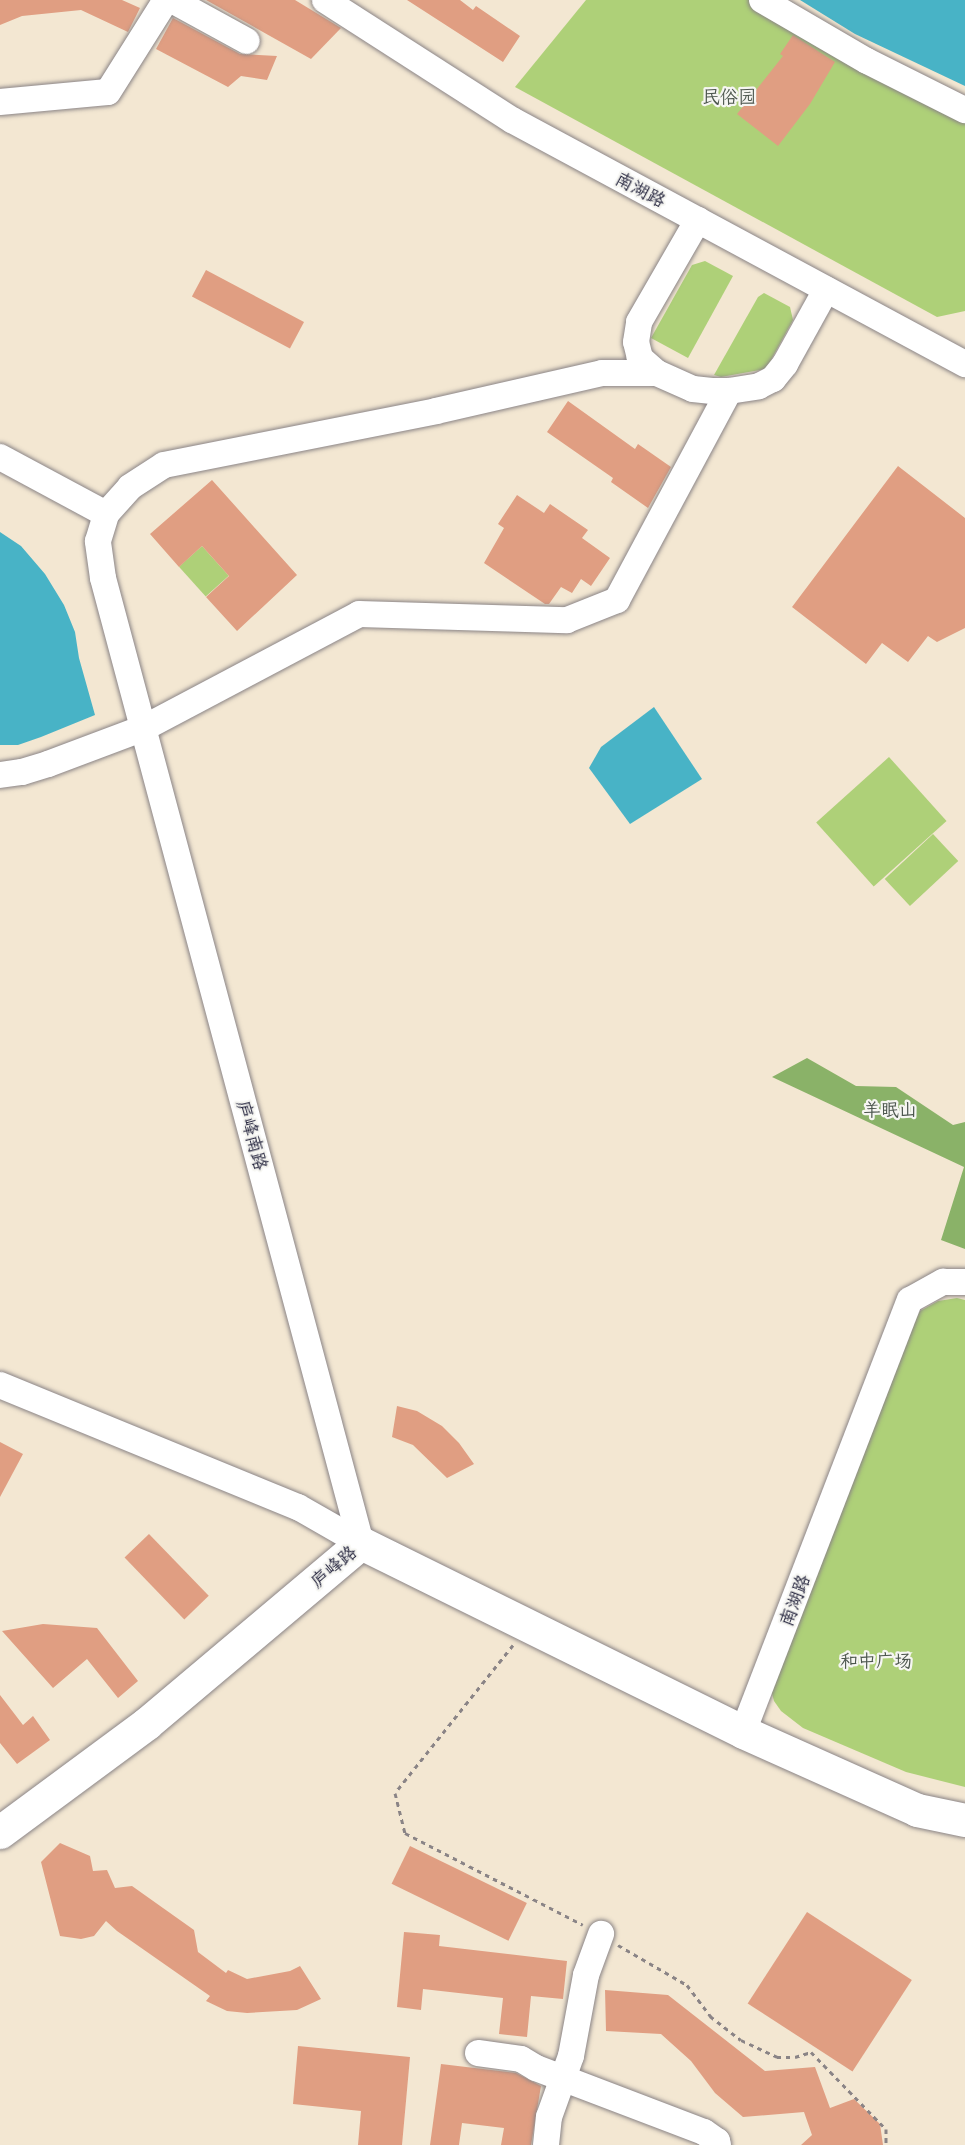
<!DOCTYPE html>
<html>
<head>
<meta charset="utf-8">
<style>
	body { margin:0 }
	#map { position:relative; width:965px; height:2145px; overflow:hidden; background:#f3e7d2; font-family:"Playpen Sans","LXGW WenKai TC",sans-serif }
	div>[style] { position:absolute }
	.green>* { inset:0; background:#aed078; transform-origin:0 0 }
	.forest>* { inset:0; background:#8ab268 }
	.water>* { inset:0; background:#48b3c6 }
	.building>* { inset:0; background:#e09e82; transform-origin:0 0 }
	.path>* { height:3px; margin-top:-1.5px; transform-origin:0; background:repeating-linear-gradient(90deg,#8a8486 0 4.5px,transparent 0 9px) }
	.roads { filter:drop-shadow(0 0 2px #8a8486) drop-shadow(0 0 2px #8a8486) }
	.minor>* { height:26px; margin:-13px; padding:0 13px; transform-origin:13px; border-radius:13px; background:#fff }
	.major>* { height:33px; margin:-16.5px; padding:0 16.5px; transform-origin:16.5px; border-radius:16.5px; background:#fff }
	span { translate:-50% -50%; white-space:nowrap; text-align:center; line-height:1.15; -webkit-text-stroke:4.5px #f6f6f2; paint-order:stroke }
	.park-label { font-size:18px; color:#4c564d }
	.street-label { font-size:18px; color:#22223b }
</style>
</head>
<body>
<div id="map">
	<div class="green">
		<i style="clip-path:polygon(586px 0,751px 0,965px 120px,965px 311px,937px 317px,515px 87px)"></i>
		<i style="clip-path:polygon(705px 261px,733px 276px,688px 358px,651px 338px,692px 265px)"></i>
		<i style="clip-path:polygon(764px 293px,790px 307px,793px 320px,766px 369px,721px 377px,714px 375px,758px 297px)"></i>
		<i style="left:202px;top:546px;width:40px;height:31px;rotate:48deg"></i>
		<i style="left:889px;top:757px;width:86px;height:98px;rotate:48deg"></i>
		<i style="left:933px;top:834px;width:37px;height:66px;rotate:47deg"></i>
		<i style="clip-path:polygon(957px 1298px,965px 1300px,965px 1787px,906px 1772px,803px 1728px,781px 1711px,774px 1701px,770px 1686px,909px 1333px,920px 1311px,938px 1301px)"></i>
	</div>
	<div class="forest">
		<i style="clip-path:polygon(807px 1058px,856px 1086px,896px 1087px,953px 1125px,965px 1122px,965px 1249px,941px 1240px,964px 1167px,772px 1077px)"></i>
	</div>
	<div class="water">
		<i style="clip-path:polygon(800px 0,965px 0,965px 86px,855px 34px)"></i>
		<i style="clip-path:polygon(0 532px,21px 546px,45px 574px,64px 605px,75px 632px,79px 658px,95px 715px,41px 737px,18px 745px,0 745px)"></i>
		<i style="clip-path:polygon(654px 707px,702px 779px,630px 824px,589px 768px,601px 747px)"></i>
	</div>
	<div class="building">
		<i style="clip-path:polygon(0 0,122px 0,140px 8px,128px 32px,81px 10px,22px 16px,0 25px)"></i>
		<i style="clip-path:polygon(206px 0,295px 0,341px 28px,311px 59px)"></i>
		<i style="clip-path:polygon(407px 0,460px 0,473px 10px,476px 6px,520px 36px,503px 62px)"></i>
		<i style="clip-path:polygon(173px 18px,240px 54px,277px 56px,267px 80px,241px 76px,228px 87px,156px 49px)"></i>
		<i style="clip-path:polygon(793px 35px,835px 62px,810px 104px,778px 146px,737px 114px,783px 56px,780px 54px)"></i>
		<i style="left:206px;top:270px;width:111px;height:30px;rotate:28deg"></i>
		<i style="clip-path:polygon(568px 401px,635px 449px,638px 444px,671px 467px,648px 508px,611px 482px,613px 478px,547px 432px)"></i>
		<i style="clip-path:polygon(898px 466px,965px 518px,965px 628px,937px 642px,928px 636px,908px 662px,882px 643px,866px 664px,792px 607px)"></i>
		<i style="clip-path:polygon(212px 480px,297px 575px,237px 631px,206px 597px,229px 576px,202px 546px,179px 567px,150px 534px)"></i>
		<i style="clip-path:polygon(517px 495px,544px 513px,550px 504px,588px 530px,582px 538px,610px 558px,591px 586px,581px 579px,572px 593px,561px 587px,549px 604px,545px 604px,484px 563px,504px 528px,498px 524px)"></i>
		<i style="clip-path:polygon(397px 1406px,417px 1411px,442px 1426px,459px 1443px,474px 1464px,447px 1478px,413px 1445px,392px 1437px)"></i>
		<i style="clip-path:polygon(0 1442px,23px 1454px,0 1497px)"></i>
		<i style="left:149px;top:1534px;width:86px;height:34px;rotate:46deg"></i>
		<i style="clip-path:polygon(43px 1624px,97px 1628px,138px 1681px,118px 1698px,87px 1659px,53px 1688px,2px 1631px)"></i>
		<i style="clip-path:polygon(0 1695px,23px 1725px,33px 1716px,50px 1740px,17px 1764px,0 1743px)"></i>
		<i style="clip-path:polygon(60px 1843px,90px 1856px,93px 1871px,107px 1870px,115px 1888px,132px 1886px,194px 1930px,198px 1952px,226px 1973px,228px 1970px,247px 1979px,290px 1971px,300px 1966px,321px 1999px,297px 2010px,247px 2013px,227px 2011px,206px 2001px,210px 1996px,117px 1931px,106px 1921px,94px 1936px,81px 1939px,60px 1936px,41px 1862px)"></i>
		<i style="left:410px;top:1846px;width:130px;height:42px;rotate:26deg"></i>
		<i style="left:807px;top:1912px;width:125px;height:109px;rotate:33deg"></i>
		<i style="clip-path:polygon(404px 1932px,440px 1935px,439px 1946px,567px 1961px,563px 1999px,531px 1996px,527px 2037px,499px 2034px,503px 1998px,423px 1989px,421px 2010px,397px 2007px)"></i>
		<i style="clip-path:polygon(605px 1990px,668px 1995px,765px 2071px,815px 2067px,830px 2108px,854px 2099px,880px 2124px,883px 2145px,801px 2145px,812px 2135px,804px 2112px,743px 2117px,715px 2093px,691px 2061px,661px 2034px,606px 2031px)"></i>
		<i style="clip-path:polygon(298px 2046px,410px 2057px,402px 2145px,358px 2145px,361px 2111px,293px 2104px)"></i>
		<i style="clip-path:polygon(441px 2064px,516px 2073px,541px 2086px,531px 2145px,501px 2145px,504px 2128px,462px 2123px,459px 2145px,430px 2145px)"></i>
	</div>
	<div class="path">
		<i style="left:513px;top:1645px;width:189px;rotate:128.6deg"></i>
		<i style="left:395px;top:1793px;width:41px;rotate:76deg"></i>
		<i style="left:405px;top:1833px;width:200px;rotate:27.3deg"></i>
		<i style="left:618px;top:1945px;width:80px;rotate:30.1deg"></i>
		<i style="left:687px;top:1985px;width:39px;rotate:53deg"></i>
		<i style="left:710px;top:2016px;width:39px;rotate:38deg"></i>
		<i style="left:741px;top:2040px;width:40px;rotate:25deg"></i>
		<i style="left:777px;top:2057px;width:18px"></i>
		<i style="left:795px;top:2057px;width:17px;rotate:-17deg"></i>
		<i style="left:811px;top:2052px;width:107px;rotate:45.8deg"></i>
		<i style="left:886px;top:2129px;width:16px;rotate:90deg"></i>
	</div>
	<div class="roads">
		<div class="minor">
			<i style="left:172px;top:0;width:85px;rotate:28.7deg"></i>
			<i style="left:325px;top:0;width:222px;rotate:32.7deg"></i>
			<i style="left:512px;top:120px;width:515px;rotate:28.31deg"></i>
			<i style="left:762px;top:0;width:121px;rotate:30.2deg"></i>
			<i style="left:867px;top:61px;width:110px;rotate:26.6deg"></i>
			<i style="left:0;top:102px;width:108px;rotate:-5.3deg"></i>
			<i style="left:108px;top:92px;width:109px;rotate:-57.8deg"></i>
			<i style="left:657px;top:373px;width:23px;rotate:-139deg"></i>
			<i style="left:640px;top:358px;width:16px;rotate:-104deg"></i>
			<i style="left:636px;top:342px;width:20px;rotate:-81deg"></i>
			<i style="left:639px;top:322px;width:118px;rotate:-60deg"></i>
			<i style="left:0;top:457px;width:120px;rotate:28.3deg"></i>
			<i style="left:0;top:775px;width:22px;rotate:-8deg"></i>
			<i style="left:22px;top:772px;width:27px;rotate:-17deg"></i>
			<i style="left:48px;top:764px;width:103px;rotate:-20.6deg"></i>
			<i style="left:144px;top:728px;width:243px;rotate:-27.9deg"></i>
			<i style="left:359px;top:614px;width:208px;rotate:1.7deg"></i>
			<i style="left:567px;top:620px;width:54px;rotate:-21.8deg"></i>
			<i style="left:617px;top:600px;width:237px;rotate:-61.8deg"></i>
			<i style="left:0;top:1385px;width:322px;rotate:22.3deg"></i>
			<i style="left:298px;top:1507px;width:73px;rotate:29.7deg"></i>
			<i style="left:361px;top:1543px;width:999px;rotate:-104.97deg"></i>
			<i style="left:103px;top:578px;width:37px;rotate:-98deg"></i>
			<i style="left:98px;top:541px;width:28px;rotate:-73deg"></i>
			<i style="left:106px;top:514px;width:36px;rotate:-48deg"></i>
			<i style="left:130px;top:487px;width:40px;rotate:-32.9deg"></i>
			<i style="left:164px;top:465px;width:277px;rotate:-11.2deg"></i>
			<i style="left:436px;top:411px;width:170px;rotate:-12.9deg"></i>
			<i style="left:602px;top:373px;width:55px"></i>
			<i style="left:657px;top:373px;width:39px;rotate:24deg"></i>
			<i style="left:693px;top:389px;width:19px;rotate:6deg"></i>
			<i style="left:712px;top:391px;width:17px"></i>
			<i style="left:729px;top:391px;width:30px;rotate:-9deg"></i>
			<i style="left:759px;top:386px;width:16px;rotate:-27deg"></i>
			<i style="left:773px;top:379px;width:19px;rotate:-51deg"></i>
			<i style="left:785px;top:364px;width:85px;rotate:-61deg"></i>
			<i style="left:743px;top:1732px;width:463px;rotate:-68.9deg"></i>
			<i style="left:910px;top:1300px;width:38px;rotate:-29deg"></i>
			<i style="left:943px;top:1282px;width:22px"></i>
			<i style="left:478px;top:2053px;width:43px;rotate:7.9deg"></i>
			<i style="left:521px;top:2059px;width:17px;rotate:31deg"></i>
			<i style="left:536px;top:2068px;width:180px;rotate:20.9deg"></i>
			<i style="left:704px;top:2132px;width:16px;rotate:35deg"></i>
			<i style="left:717px;top:2141px;width:4px;rotate:76deg"></i>
			<i style="left:546px;top:2145px;width:28px;rotate:-84deg"></i>
			<i style="left:549px;top:2117px;width:65px;rotate:-70.2deg"></i>
			<i style="left:571px;top:2056px;width:82px;rotate:-79.5deg"></i>
			<i style="left:586px;top:1975px;width:44px;rotate:-69.9deg"></i>
		</div>
		<div class="major">
			<i style="left:0;top:1832px;width:182px;rotate:-36.5deg"></i>
			<i style="left:146px;top:1724px;width:281px;rotate:-40.1deg"></i>
			<i style="left:361px;top:1543px;width:426px;rotate:26.3deg"></i>
			<i style="left:743px;top:1732px;width:191px;rotate:24.1deg"></i>
			<i style="left:917px;top:1810px;width:49px;rotate:11.8deg"></i>
		</div>
	</div>
	<div class="park-label">
		<span style="left:729px;top:96px">民俗园</span>
		<span style="left:890px;top:1109px">羊眠山</span>
		<span style="left:876px;top:1660px">和中广场</span>
	</div>
	<div class="street-label">
		<span style="left:641px;top:189px;rotate:28deg">南湖路</span>
		<span style="left:253px;top:1135px;rotate:75deg">庐峰南路</span>
		<span style="left:333px;top:1566px;rotate:-40deg">庐峰路</span>
		<span style="left:794px;top:1600px;rotate:-69deg">南湖路</span>
	</div>
</div>
</body>
</html>
